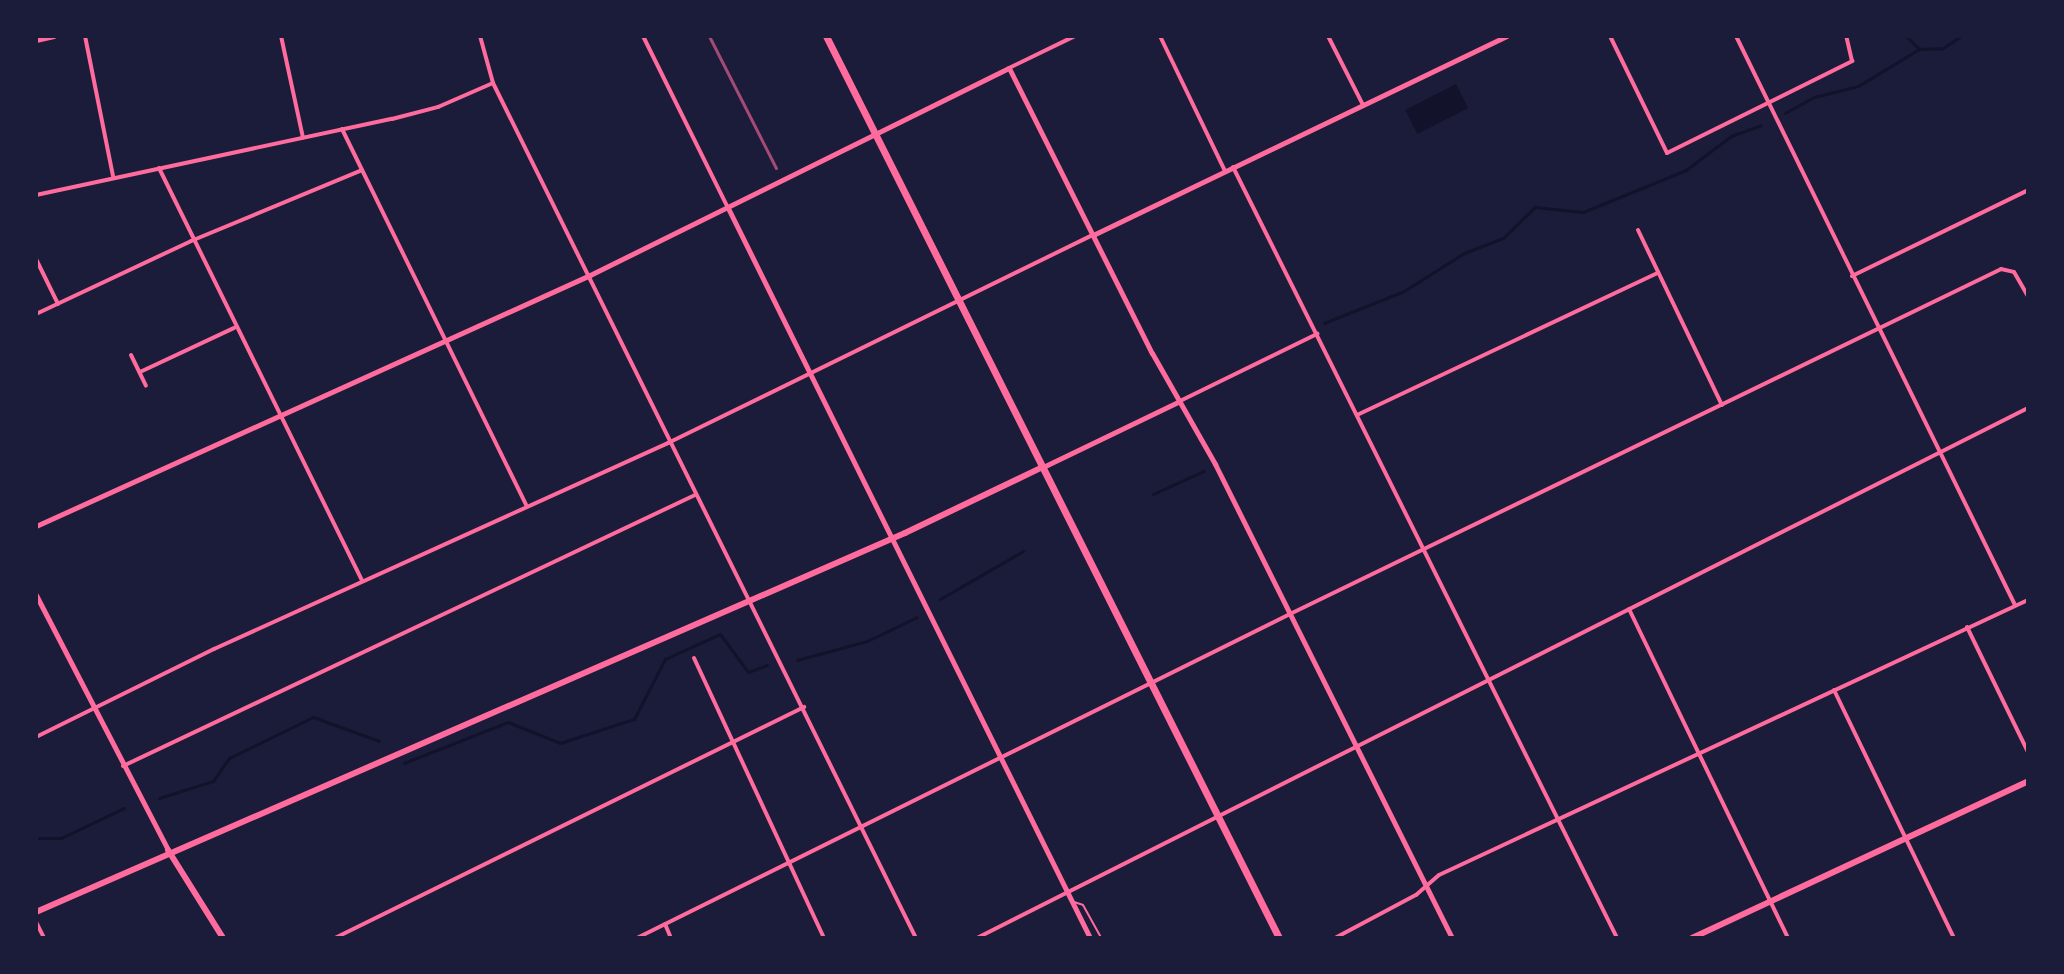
<!DOCTYPE html>
<html>
<head>
<meta charset="utf-8">
<style>
	body { margin:0 }
	#map { position:relative; width:2064px; height:974px; overflow:hidden; background:#1b1b3a; font-family:Manrope,sans-serif }
	div>[style] { position:absolute }
	.water>* { inset:0; background:#12122b; transform-origin:0 0 }
	.stream>* { height:3px; margin:-1.5px; padding:0 1.5px; transform-origin:1.5px; border-radius:1.5px; background:#12122b }
	.service>* { height:2px; margin:-1px; padding:0 1px; transform-origin:1px; border-radius:1px; background:#ff6b9d }
	.minor>* { height:4px; margin:-2px; padding:0 2px; transform-origin:2px; border-radius:2px; background:#ff6b9d }
	.tertiary>* { height:5px; margin:-2.5px; padding:0 2.5px; transform-origin:2.5px; border-radius:2.5px; background:#ff6b9d }
	.secondary>* { height:6px; margin:-3px; padding:0 3px; transform-origin:3px; border-radius:3px; background:#ff6b9d }
	.trunk>* { height:7px; margin:-3.5px; padding:0 3.5px; transform-origin:3.5px; border-radius:3.5px; background:#ff6b9d }
	.rail>* { height:3px; margin:-1.5px; padding:0 1.5px; transform-origin:1.5px; border-radius:1.5px; background:#a44b75 }
	span { translate:-50% -50%; white-space:nowrap; text-align:center; line-height:1.15; -webkit-text-stroke:6px #1b1b3a; paint-order:stroke }
	.frame { position:absolute; inset:0; border:38px solid #1b1b3a; pointer-events:none }
</style>
</head>
<body>
<div id="map">
	<div class="water">
		<i style="left:1456px;top:84px;width:27px;height:57px;rotate:63deg"></i>
	</div>
	<div class="stream">
		<i style="left:1906px;top:36px;width:18px;rotate:45deg"></i>
		<i style="left:1785px;top:113px;width:33px;rotate:-29deg"></i>
		<i style="left:1814px;top:97px;width:45px;rotate:-14deg"></i>
		<i style="left:1858px;top:86px;width:71px;rotate:-31.2deg"></i>
		<i style="left:1919px;top:49px;width:24px;rotate:-2deg"></i>
		<i style="left:1943px;top:48px;width:22px;rotate:-34deg"></i>
		<i style="left:1324px;top:323px;width:86px;rotate:-21.8deg"></i>
		<i style="left:1404px;top:291px;width:71px;rotate:-32.3deg"></i>
		<i style="left:1464px;top:253px;width:42px;rotate:-21deg"></i>
		<i style="left:1503px;top:238px;width:45px;rotate:-44.1deg"></i>
		<i style="left:1535px;top:207px;width:48px;rotate:5.9deg"></i>
		<i style="left:1583px;top:212px;width:111px;rotate:-22.2deg"></i>
		<i style="left:1686px;top:170px;width:56px;rotate:-37.1deg"></i>
		<i style="left:1731px;top:136px;width:32px;rotate:-20deg"></i>
		<i style="left:1153px;top:494px;width:56px;rotate:-24.3deg"></i>
		<i style="left:940px;top:599px;width:96px;rotate:-30deg"></i>
		<i style="left:797px;top:660px;width:73px;rotate:-15.2deg"></i>
		<i style="left:867px;top:641px;width:55px;rotate:-25.6deg"></i>
		<i style="left:404px;top:763px;width:112px;rotate:-21.5deg"></i>
		<i style="left:508px;top:722px;width:56px;rotate:22deg"></i>
		<i style="left:560px;top:743px;width:78px;rotate:-18deg"></i>
		<i style="left:634px;top:719px;width:68px;rotate:-62.7deg"></i>
		<i style="left:665px;top:659px;width:60px;rotate:-24.4deg"></i>
		<i style="left:720px;top:634px;width:47px;rotate:53.6deg"></i>
		<i style="left:748px;top:672px;width:20px;rotate:-20deg"></i>
		<i style="left:159px;top:798px;width:57px;rotate:-17.5deg"></i>
		<i style="left:213px;top:781px;width:28px;rotate:-55deg"></i>
		<i style="left:229px;top:758px;width:93px;rotate:-26deg"></i>
		<i style="left:313px;top:717px;width:70px;rotate:20deg"></i>
		<i style="left:36px;top:838px;width:25px"></i>
		<i style="left:61px;top:838px;width:70px;rotate:-25.5deg"></i>
	</div>
	<div class="service">
		<i style="left:1074px;top:902px;width:9px;rotate:18deg"></i>
		<i style="left:1083px;top:905px;width:38px;rotate:61deg"></i>
	</div>
	<div class="minor">
		<i style="left:85px;top:36px;width:143px;rotate:78.7deg"></i>
		<i style="left:281px;top:36px;width:104px;rotate:77.8deg"></i>
		<i style="left:480px;top:36px;width:49px;rotate:74.5deg"></i>
		<i style="left:493px;top:83px;width:954px;rotate:63.68deg"></i>
		<i style="left:643px;top:36px;width:192px;rotate:63.7deg"></i>
		<i style="left:1160px;top:36px;width:150px;rotate:64.3deg"></i>
		<i style="left:1328px;top:36px;width:77px;rotate:63.1deg"></i>
		<i style="left:1610px;top:36px;width:130px;rotate:64deg"></i>
		<i style="left:1667px;top:153px;width:207px;rotate:-26.4deg"></i>
		<i style="left:1852px;top:61px;width:26px;rotate:-103deg"></i>
		<i style="left:1736px;top:36px;width:634px;rotate:63.88deg"></i>
		<i style="left:1009px;top:68px;width:73px;rotate:-25.9deg"></i>
		<i style="left:342px;top:129px;width:418px;rotate:63.9deg"></i>
		<i style="left:1233px;top:167px;width:861px;rotate:63.52deg"></i>
		<i style="left:159px;top:168px;width:460px;rotate:63.8deg"></i>
		<i style="left:36px;top:195px;width:364px;rotate:-12.1deg"></i>
		<i style="left:392px;top:119px;width:48px;rotate:-14.6deg"></i>
		<i style="left:438px;top:107px;width:60px;rotate:-23.6deg"></i>
		<i style="left:1638px;top:230px;width:194px;rotate:64.4deg"></i>
		<i style="left:36px;top:259px;width:50px;rotate:63.9deg"></i>
		<i style="left:1852px;top:276px;width:196px;rotate:-26deg"></i>
		<i style="left:36px;top:314px;width:171px;rotate:-25.2deg"></i>
		<i style="left:191px;top:241px;width:185px;rotate:-22.5deg"></i>
		<i style="left:131px;top:355px;width:34px;rotate:64deg"></i>
		<i style="left:140px;top:372px;width:104px;rotate:-25.1deg"></i>
		<i style="left:1180px;top:401px;width:153px;rotate:-26.1deg"></i>
		<i style="left:1357px;top:415px;width:333px;rotate:-25.3deg"></i>
		<i style="left:1629px;top:609px;width:365px;rotate:64.2deg"></i>
		<i style="left:1967px;top:627px;width:139px;rotate:64deg"></i>
		<i style="left:694px;top:658px;width:309px;rotate:65.1deg"></i>
		<i style="left:1834px;top:690px;width:276px;rotate:64.2deg"></i>
		<i style="left:36px;top:737px;width:199px;rotate:-26.3deg"></i>
		<i style="left:214px;top:649px;width:499px;rotate:-24.4deg"></i>
		<i style="left:668px;top:443px;width:472px;rotate:-26.1deg"></i>
		<i style="left:123px;top:766px;width:633px;rotate:-25.35deg"></i>
		<i style="left:36px;top:922px;width:18px;rotate:63deg"></i>
		<i style="left:665px;top:924px;width:15px;rotate:67deg"></i>
		<i style="left:335px;top:938px;width:523px;rotate:-26.22deg"></i>
		<i style="left:637px;top:938px;width:729px;rotate:-26.39deg"></i>
		<i style="left:1290px;top:614px;width:790px;rotate:-25.88deg"></i>
		<i style="left:2001px;top:269px;width:13px;rotate:13deg"></i>
		<i style="left:2014px;top:272px;width:28px;rotate:60deg"></i>
		<i style="left:977px;top:938px;width:1177px;rotate:-26.76deg"></i>
		<i style="left:1335px;top:938px;width:92px;rotate:-28deg"></i>
		<i style="left:1416px;top:895px;width:30px;rotate:-41deg"></i>
		<i style="left:1439px;top:875px;width:650px;rotate:-25.03deg"></i>
	</div>
	<div class="tertiary">
		<i style="left:36px;top:40px;width:18px;rotate:-13deg"></i>
		<i style="left:728px;top:208px;width:815px;rotate:63.62deg"></i>
		<i style="left:1093px;top:235px;width:459px;rotate:-25.7deg"></i>
		<i style="left:1043px;top:467px;width:152px;rotate:-25.7deg"></i>
		<i style="left:36px;top:526px;width:608px;rotate:-24.37deg"></i>
		<i style="left:590px;top:275px;width:467px;rotate:-26.3deg"></i>
		<i style="left:1009px;top:68px;width:319px;rotate:63.4deg"></i>
		<i style="left:1152px;top:353px;width:128px;rotate:60.4deg"></i>
		<i style="left:1215px;top:464px;width:530px;rotate:63.43deg"></i>
		<i style="left:36px;top:595px;width:287px;rotate:62.6deg"></i>
	</div>
	<div class="secondary">
		<i style="left:168px;top:850px;width:104px;rotate:58deg"></i>
		<i style="left:36px;top:912px;width:948px;rotate:-23.56deg"></i>
		<i style="left:905px;top:533px;width:153px;rotate:-25.6deg"></i>
		<i style="left:1692px;top:938px;width:371px;rotate:-25deg"></i>
	</div>
	<div class="trunk">
		<i style="left:826px;top:36px;width:1009px;rotate:63.33deg"></i>
	</div>
	<div class="rail">
		<i style="left:709px;top:36px;width:148px;rotate:63.1deg"></i>
	</div>
	<div class="frame"></div>
</div>
</body>
</html>
